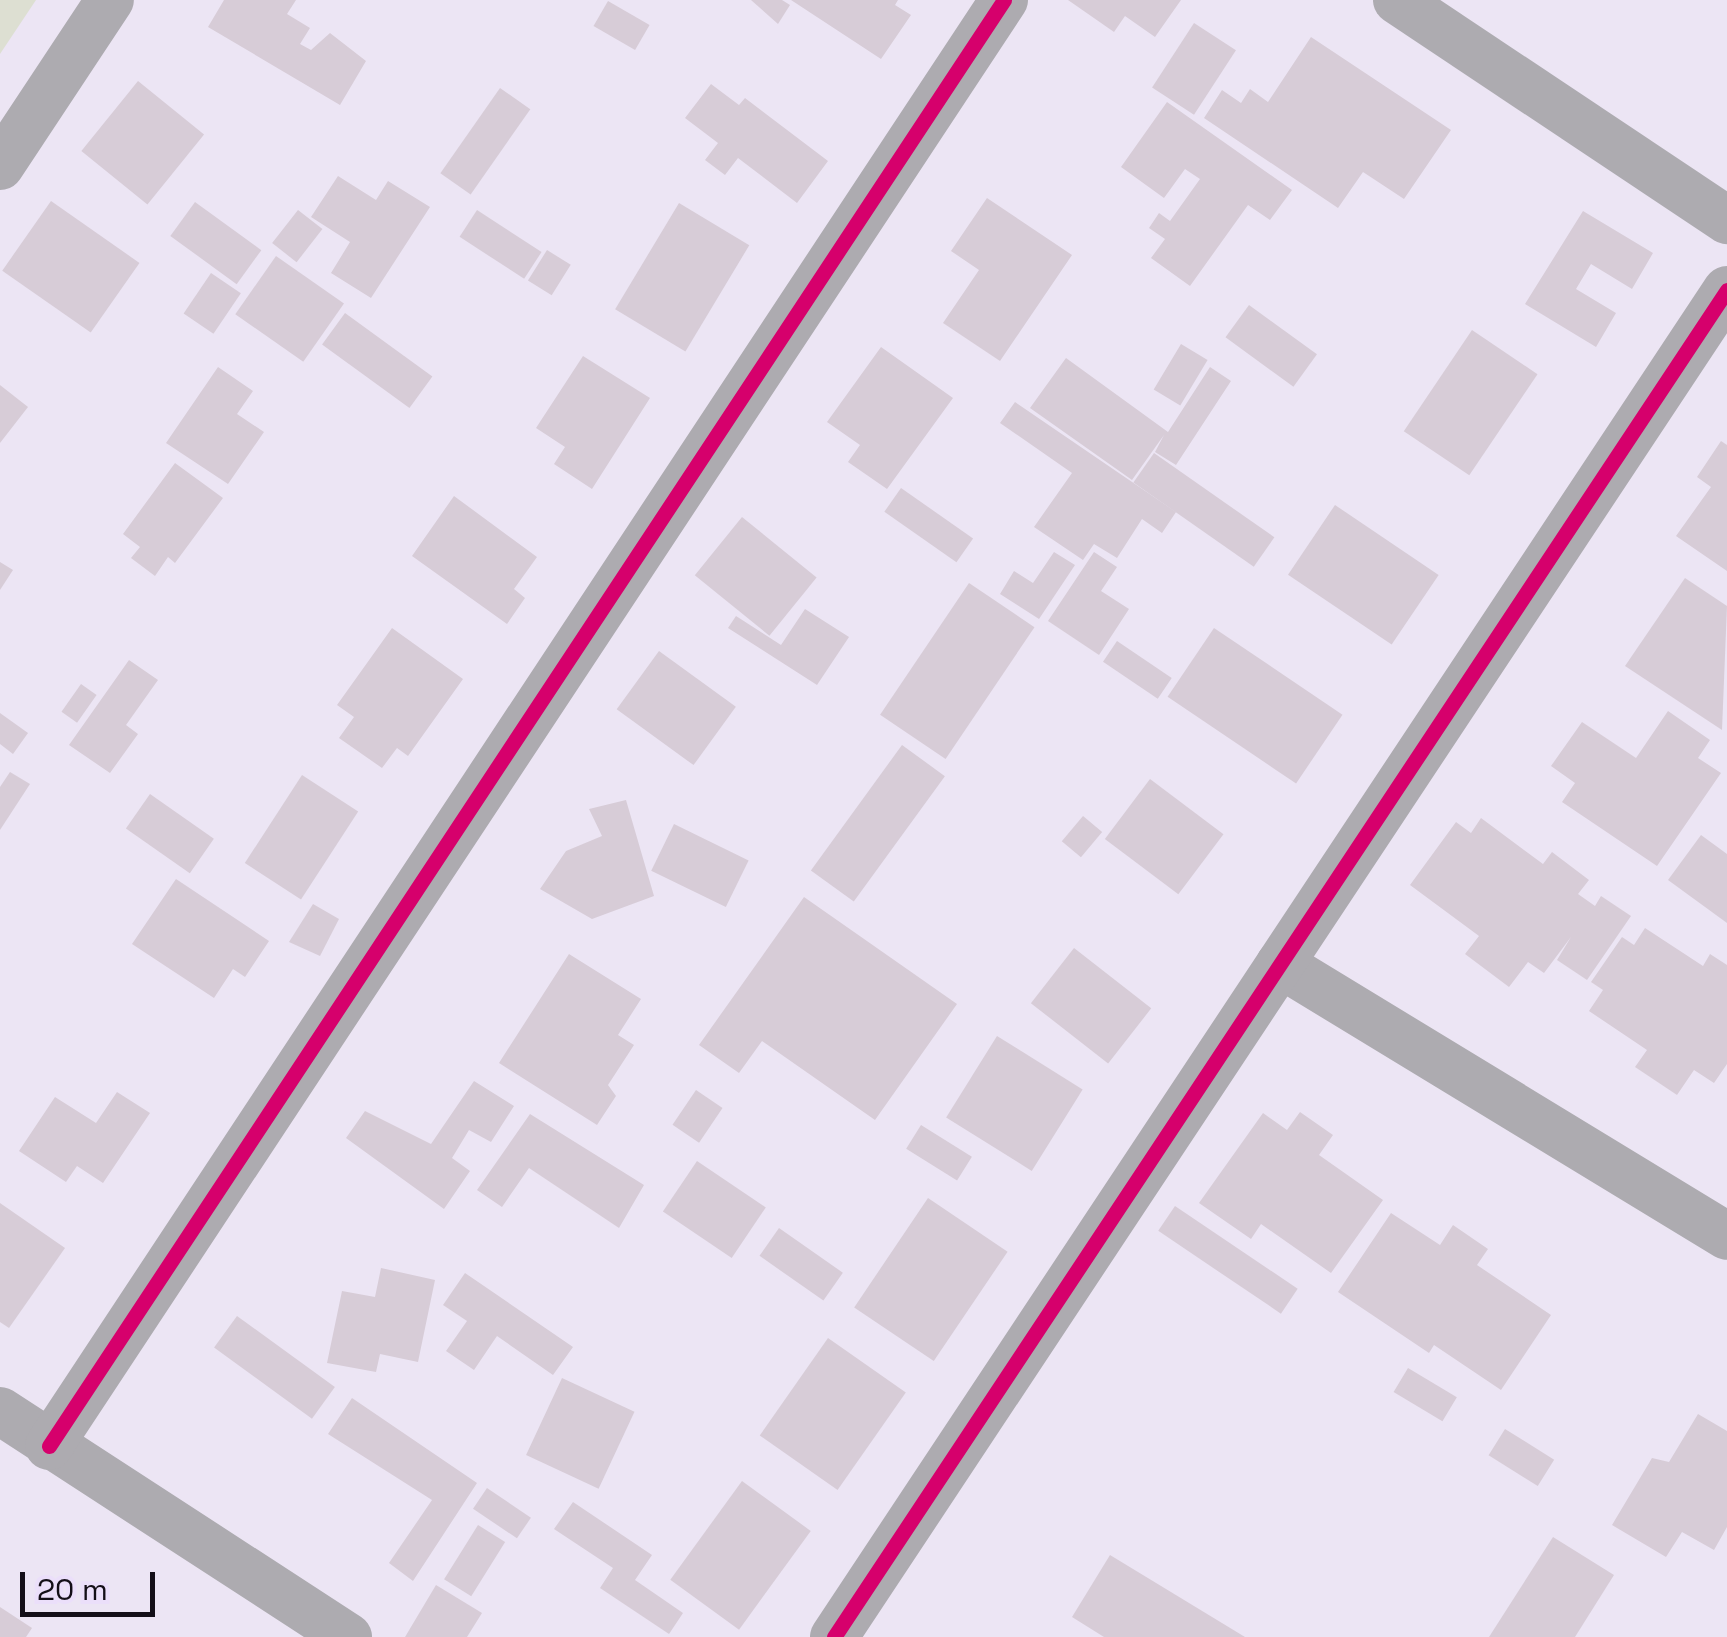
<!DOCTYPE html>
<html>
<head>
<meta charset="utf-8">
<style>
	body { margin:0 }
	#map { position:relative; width:1727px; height:1637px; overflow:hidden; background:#ece5f4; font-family:"Space Grotesk",sans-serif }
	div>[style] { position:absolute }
	.green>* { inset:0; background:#dddfd2 }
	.building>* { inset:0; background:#d7ccd7; transform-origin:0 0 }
	.minor>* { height:48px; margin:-24px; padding:0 24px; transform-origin:24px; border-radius:24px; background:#adabb0 }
	.cycleway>* { height:15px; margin:-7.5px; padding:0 7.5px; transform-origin:7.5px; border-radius:7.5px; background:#d6006c }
	span { translate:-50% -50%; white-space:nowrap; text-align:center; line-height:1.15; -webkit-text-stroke:10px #ebdffa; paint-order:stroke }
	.scale { position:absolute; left:20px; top:1572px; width:135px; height:45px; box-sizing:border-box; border:5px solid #140f18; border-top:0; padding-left:12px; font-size:30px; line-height:35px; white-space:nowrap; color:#140f18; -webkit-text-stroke:8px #ebdffa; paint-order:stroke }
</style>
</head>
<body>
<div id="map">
	<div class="green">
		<i style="clip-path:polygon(0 0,36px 0,0 54px)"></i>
	</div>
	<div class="building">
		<i style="clip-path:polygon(224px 0,296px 0,287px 14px,310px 28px,300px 44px,311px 50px,330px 33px,366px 61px,340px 105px,208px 27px)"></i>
		<i style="clip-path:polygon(751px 0,782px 0,790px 5px,778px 24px)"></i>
		<i style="clip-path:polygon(791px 0,898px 0,895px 5px,911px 15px,881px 59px)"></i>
		<i style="clip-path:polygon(1068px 0,1181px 0,1155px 37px,1125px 16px,1114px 32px)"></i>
		<i style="left:608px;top:1px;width:48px;height:29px;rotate:30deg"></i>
		<i style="left:1194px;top:23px;width:50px;height:77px;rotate:33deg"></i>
		<i style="clip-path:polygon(1311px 37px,1451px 130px,1404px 199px,1363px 172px,1338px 208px,1204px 118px,1222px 90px,1241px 103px,1250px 89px,1268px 102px)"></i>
		<i style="left:138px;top:81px;width:85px;height:90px;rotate:39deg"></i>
		<i style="clip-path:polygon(711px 84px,739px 105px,745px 98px,828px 161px,797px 203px,738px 158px,725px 175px,705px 160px,718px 143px,685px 118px)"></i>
		<i style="left:500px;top:88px;width:37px;height:104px;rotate:35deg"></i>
		<i style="clip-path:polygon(1167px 102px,1292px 190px,1270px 220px,1248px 205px,1190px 286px,1151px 258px,1165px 239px,1149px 228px,1159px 213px,1170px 221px,1200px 179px,1185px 169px,1164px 198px,1121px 167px)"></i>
		<i style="clip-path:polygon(338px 176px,376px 200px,388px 181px,430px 207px,371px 298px,331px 273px,350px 242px,311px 217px)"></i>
		<i style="clip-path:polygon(987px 198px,1072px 255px,1000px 361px,943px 323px,979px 270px,951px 251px)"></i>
		<i style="left:51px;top:201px;width:108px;height:85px;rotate:35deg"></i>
		<i style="left:195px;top:202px;width:82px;height:42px;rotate:36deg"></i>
		<i style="left:679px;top:203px;width:82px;height:124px;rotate:31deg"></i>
		<i style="left:298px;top:210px;width:31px;height:42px;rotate:38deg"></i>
		<i style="left:477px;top:210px;width:77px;height:32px;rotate:33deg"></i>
		<i style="clip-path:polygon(1583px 211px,1653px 253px,1632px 289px,1591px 264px,1576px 289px,1616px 313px,1596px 347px,1525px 304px)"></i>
		<i style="left:547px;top:250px;width:28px;height:36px;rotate:32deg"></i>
		<i style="left:276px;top:256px;width:83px;height:71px;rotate:35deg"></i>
		<i style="left:211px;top:273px;width:36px;height:49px;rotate:34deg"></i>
		<i style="left:1249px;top:305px;width:84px;height:40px;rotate:36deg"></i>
		<i style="left:345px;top:313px;width:108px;height:39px;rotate:36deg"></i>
		<i style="left:1472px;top:330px;width:79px;height:122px;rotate:34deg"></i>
		<i style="left:1181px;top:344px;width:31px;height:53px;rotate:31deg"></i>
		<i style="clip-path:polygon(881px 347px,953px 398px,887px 489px,848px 462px,860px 445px,827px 422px)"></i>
		<i style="clip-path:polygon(583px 356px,650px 398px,592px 489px,554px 464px,565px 447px,536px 428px)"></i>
		<i style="clip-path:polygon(1066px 358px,1168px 432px,1210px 367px,1231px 381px,1176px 465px,1155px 452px,1164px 435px,1132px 480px,1030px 408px)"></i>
		<i style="clip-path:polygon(218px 367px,253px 391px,237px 414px,264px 432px,228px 484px,166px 443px)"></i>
		<i style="clip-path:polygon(0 385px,28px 407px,0 443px)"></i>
		<i style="clip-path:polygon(1015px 402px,1176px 512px,1162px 533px,1142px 519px,1117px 558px,1094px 544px,1083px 560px,1034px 527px,1072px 473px,1000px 423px)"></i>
		<i style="clip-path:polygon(1721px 441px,1727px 445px,1727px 571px,1676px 536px,1711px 487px,1697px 477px)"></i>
		<i style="left:1154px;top:453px;width:147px;height:36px;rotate:35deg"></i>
		<i style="clip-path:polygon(175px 463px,223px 498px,175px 563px,168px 557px,155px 576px,131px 558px,140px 547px,123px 534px)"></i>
		<i style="left:901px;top:488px;width:88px;height:29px;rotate:35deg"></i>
		<i style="clip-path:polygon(454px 496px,537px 557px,514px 589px,525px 598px,507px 624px,412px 556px)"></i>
		<i style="left:1335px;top:505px;width:125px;height:84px;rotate:34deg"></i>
		<i style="left:742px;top:517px;width:96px;height:75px;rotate:39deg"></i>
		<i style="clip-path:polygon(1054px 552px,1075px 565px,1039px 619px,1000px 594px,1014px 571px,1033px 583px)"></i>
		<i style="clip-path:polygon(1094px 552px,1117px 567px,1101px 591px,1129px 609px,1099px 655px,1048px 621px)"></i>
		<i style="clip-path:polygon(0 562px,13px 570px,0 590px)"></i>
		<i style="clip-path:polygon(1685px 578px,1727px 606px,1722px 730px,1625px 666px)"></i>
		<i style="left:969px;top:583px;width:79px;height:159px;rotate:34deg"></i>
		<i style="clip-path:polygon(805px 609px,849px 637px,817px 685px,728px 628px,736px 616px,781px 645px)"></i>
		<i style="clip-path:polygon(392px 628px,463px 679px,408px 756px,397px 748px,382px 768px,339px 738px,354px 717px,337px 705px)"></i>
		<i style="left:1214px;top:628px;width:155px;height:83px;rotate:34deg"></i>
		<i style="left:1117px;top:641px;width:66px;height:25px;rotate:34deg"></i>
		<i style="left:659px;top:651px;width:95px;height:72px;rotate:36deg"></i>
		<i style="clip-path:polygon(129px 660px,158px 680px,126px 725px,138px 734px,110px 773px,69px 745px)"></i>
		<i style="left:81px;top:684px;width:19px;height:34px;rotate:35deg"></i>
		<i style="clip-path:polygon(1668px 711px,1710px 740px,1698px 758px,1721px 773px,1657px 866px,1562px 802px,1575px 783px,1551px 766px,1582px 722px,1636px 758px)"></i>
		<i style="clip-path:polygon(0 713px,28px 733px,13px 754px,0 744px)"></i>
		<i style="left:902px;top:745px;width:53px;height:155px;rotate:36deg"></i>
		<i style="clip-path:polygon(10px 772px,30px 784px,0 830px,0 787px)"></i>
		<i style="left:302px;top:775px;width:67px;height:105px;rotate:33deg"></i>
		<i style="left:1150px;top:779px;width:92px;height:75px;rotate:37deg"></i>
		<i style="left:150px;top:794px;width:78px;height:42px;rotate:35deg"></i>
		<i style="clip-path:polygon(626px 800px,654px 896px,592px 919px,540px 889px,566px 851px,602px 836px,589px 809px)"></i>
		<i style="left:1083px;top:816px;width:25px;height:33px;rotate:40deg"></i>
		<i style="clip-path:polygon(1481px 818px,1543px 864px,1552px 852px,1589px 880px,1578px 894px,1595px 906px,1601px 896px,1631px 916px,1587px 980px,1557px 960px,1571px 937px,1544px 973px,1528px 962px,1509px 987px,1465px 954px,1479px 936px,1410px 885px,1456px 822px,1471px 833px)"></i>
		<i style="left:674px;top:824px;width:83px;height:52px;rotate:26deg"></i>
		<i style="clip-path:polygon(1701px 835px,1727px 854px,1727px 923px,1668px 880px)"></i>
		<i style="clip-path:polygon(176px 879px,269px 941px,245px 977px,233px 969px,214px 998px,132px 944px)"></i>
		<i style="clip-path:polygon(804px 897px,957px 1004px,875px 1120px,762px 1041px,739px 1073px,699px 1045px)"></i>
		<i style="clip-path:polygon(313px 904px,339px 919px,320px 956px,289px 942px)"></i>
		<i style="clip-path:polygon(1645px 928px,1703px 966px,1710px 954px,1727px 965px,1727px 1064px,1714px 1083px,1694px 1070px,1677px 1095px,1635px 1067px,1647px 1050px,1589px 1011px,1603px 990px,1591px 982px,1622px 937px,1634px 945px)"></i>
		<i style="left:1074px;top:948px;width:98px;height:70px;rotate:38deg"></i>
		<i style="clip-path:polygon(569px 954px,641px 999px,618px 1035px,634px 1045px,608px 1085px,616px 1096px,597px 1125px,499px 1063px)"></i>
		<i style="left:997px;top:1036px;width:101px;height:96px;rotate:32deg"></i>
		<i style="clip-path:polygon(474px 1081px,514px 1106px,491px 1142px,469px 1130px,452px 1158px,470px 1171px,444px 1209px,346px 1138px,365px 1111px,431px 1144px)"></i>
		<i style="left:696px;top:1090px;width:32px;height:42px;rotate:34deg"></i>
		<i style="clip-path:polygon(117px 1092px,150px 1113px,103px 1183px,77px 1166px,66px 1182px,19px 1151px,55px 1097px,96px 1123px)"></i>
		<i style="clip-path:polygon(1300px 1112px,1333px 1135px,1319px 1155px,1383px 1200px,1331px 1273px,1261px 1224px,1251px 1239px,1199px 1203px,1263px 1113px,1287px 1130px)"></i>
		<i style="clip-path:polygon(530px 1114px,644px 1185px,619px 1228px,529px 1168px,502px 1207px,477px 1190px)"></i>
		<i style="left:921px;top:1125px;width:60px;height:28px;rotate:32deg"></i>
		<i style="left:697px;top:1161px;width:83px;height:61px;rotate:34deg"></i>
		<i style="left:928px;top:1198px;width:96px;height:132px;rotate:34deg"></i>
		<i style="clip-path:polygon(0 1203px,65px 1248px,9px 1328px,0 1322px)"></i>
		<i style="left:1175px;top:1206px;width:148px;height:30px;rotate:34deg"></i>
		<i style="clip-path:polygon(1391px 1213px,1440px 1245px,1453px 1225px,1488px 1249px,1477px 1265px,1551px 1315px,1501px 1390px,1434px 1345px,1429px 1353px,1338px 1292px)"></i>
		<i style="left:779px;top:1228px;width:78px;height:34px;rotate:35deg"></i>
		<i style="clip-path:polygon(381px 1268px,435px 1280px,418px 1362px,380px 1354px,376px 1372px,327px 1363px,342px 1291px,375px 1297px)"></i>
		<i style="clip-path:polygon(465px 1273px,573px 1347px,553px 1375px,497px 1336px,474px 1370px,446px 1351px,467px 1321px,443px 1305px)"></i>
		<i style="left:237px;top:1316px;width:121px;height:39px;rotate:36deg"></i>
		<i style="left:828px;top:1338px;width:95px;height:119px;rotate:35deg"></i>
		<i style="left:1408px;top:1368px;width:57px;height:28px;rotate:31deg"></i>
		<i style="left:562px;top:1378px;width:80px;height:85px;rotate:25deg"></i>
		<i style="clip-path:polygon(352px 1398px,477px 1483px,413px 1581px,389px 1563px,432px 1500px,328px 1434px)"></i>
		<i style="clip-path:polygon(1698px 1414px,1727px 1431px,1727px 1527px,1714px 1550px,1682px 1532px,1666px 1557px,1612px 1525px,1652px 1458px,1669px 1462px)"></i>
		<i style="left:1505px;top:1429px;width:58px;height:31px;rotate:32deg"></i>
		<i style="left:742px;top:1481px;width:85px;height:122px;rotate:36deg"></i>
		<i style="left:487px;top:1488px;width:53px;height:25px;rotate:34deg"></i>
		<i style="clip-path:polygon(573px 1502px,652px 1555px,635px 1580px,683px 1613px,669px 1634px,600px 1588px,613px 1568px,554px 1529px)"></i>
		<i style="left:478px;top:1525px;width:32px;height:64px;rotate:32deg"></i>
		<i style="clip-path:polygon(1553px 1537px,1614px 1575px,1575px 1637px,1489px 1637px)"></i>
		<i style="clip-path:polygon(1110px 1555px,1245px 1637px,1104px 1637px,1072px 1617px)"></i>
		<i style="clip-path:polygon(436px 1585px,482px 1613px,467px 1637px,405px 1637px)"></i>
		<i style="clip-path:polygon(0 1607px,32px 1628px,26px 1637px,0 1637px)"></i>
	</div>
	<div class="minor">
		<i style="left:1397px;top:0;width:397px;rotate:33.7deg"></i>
		<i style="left:0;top:166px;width:199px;rotate:-56.5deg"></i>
		<i style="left:1280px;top:964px;width:523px;rotate:31.32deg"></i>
		<i style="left:0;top:1411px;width:415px;rotate:33deg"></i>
		<i style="left:49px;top:1446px;width:1733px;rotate:-56.56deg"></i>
		<i style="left:834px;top:1637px;width:1616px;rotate:-56.46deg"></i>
	</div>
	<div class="cycleway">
		<i style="left:49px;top:1446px;width:1733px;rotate:-56.56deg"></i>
		<i style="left:834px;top:1637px;width:1616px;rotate:-56.46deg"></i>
	</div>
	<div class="scale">20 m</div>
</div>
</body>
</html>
